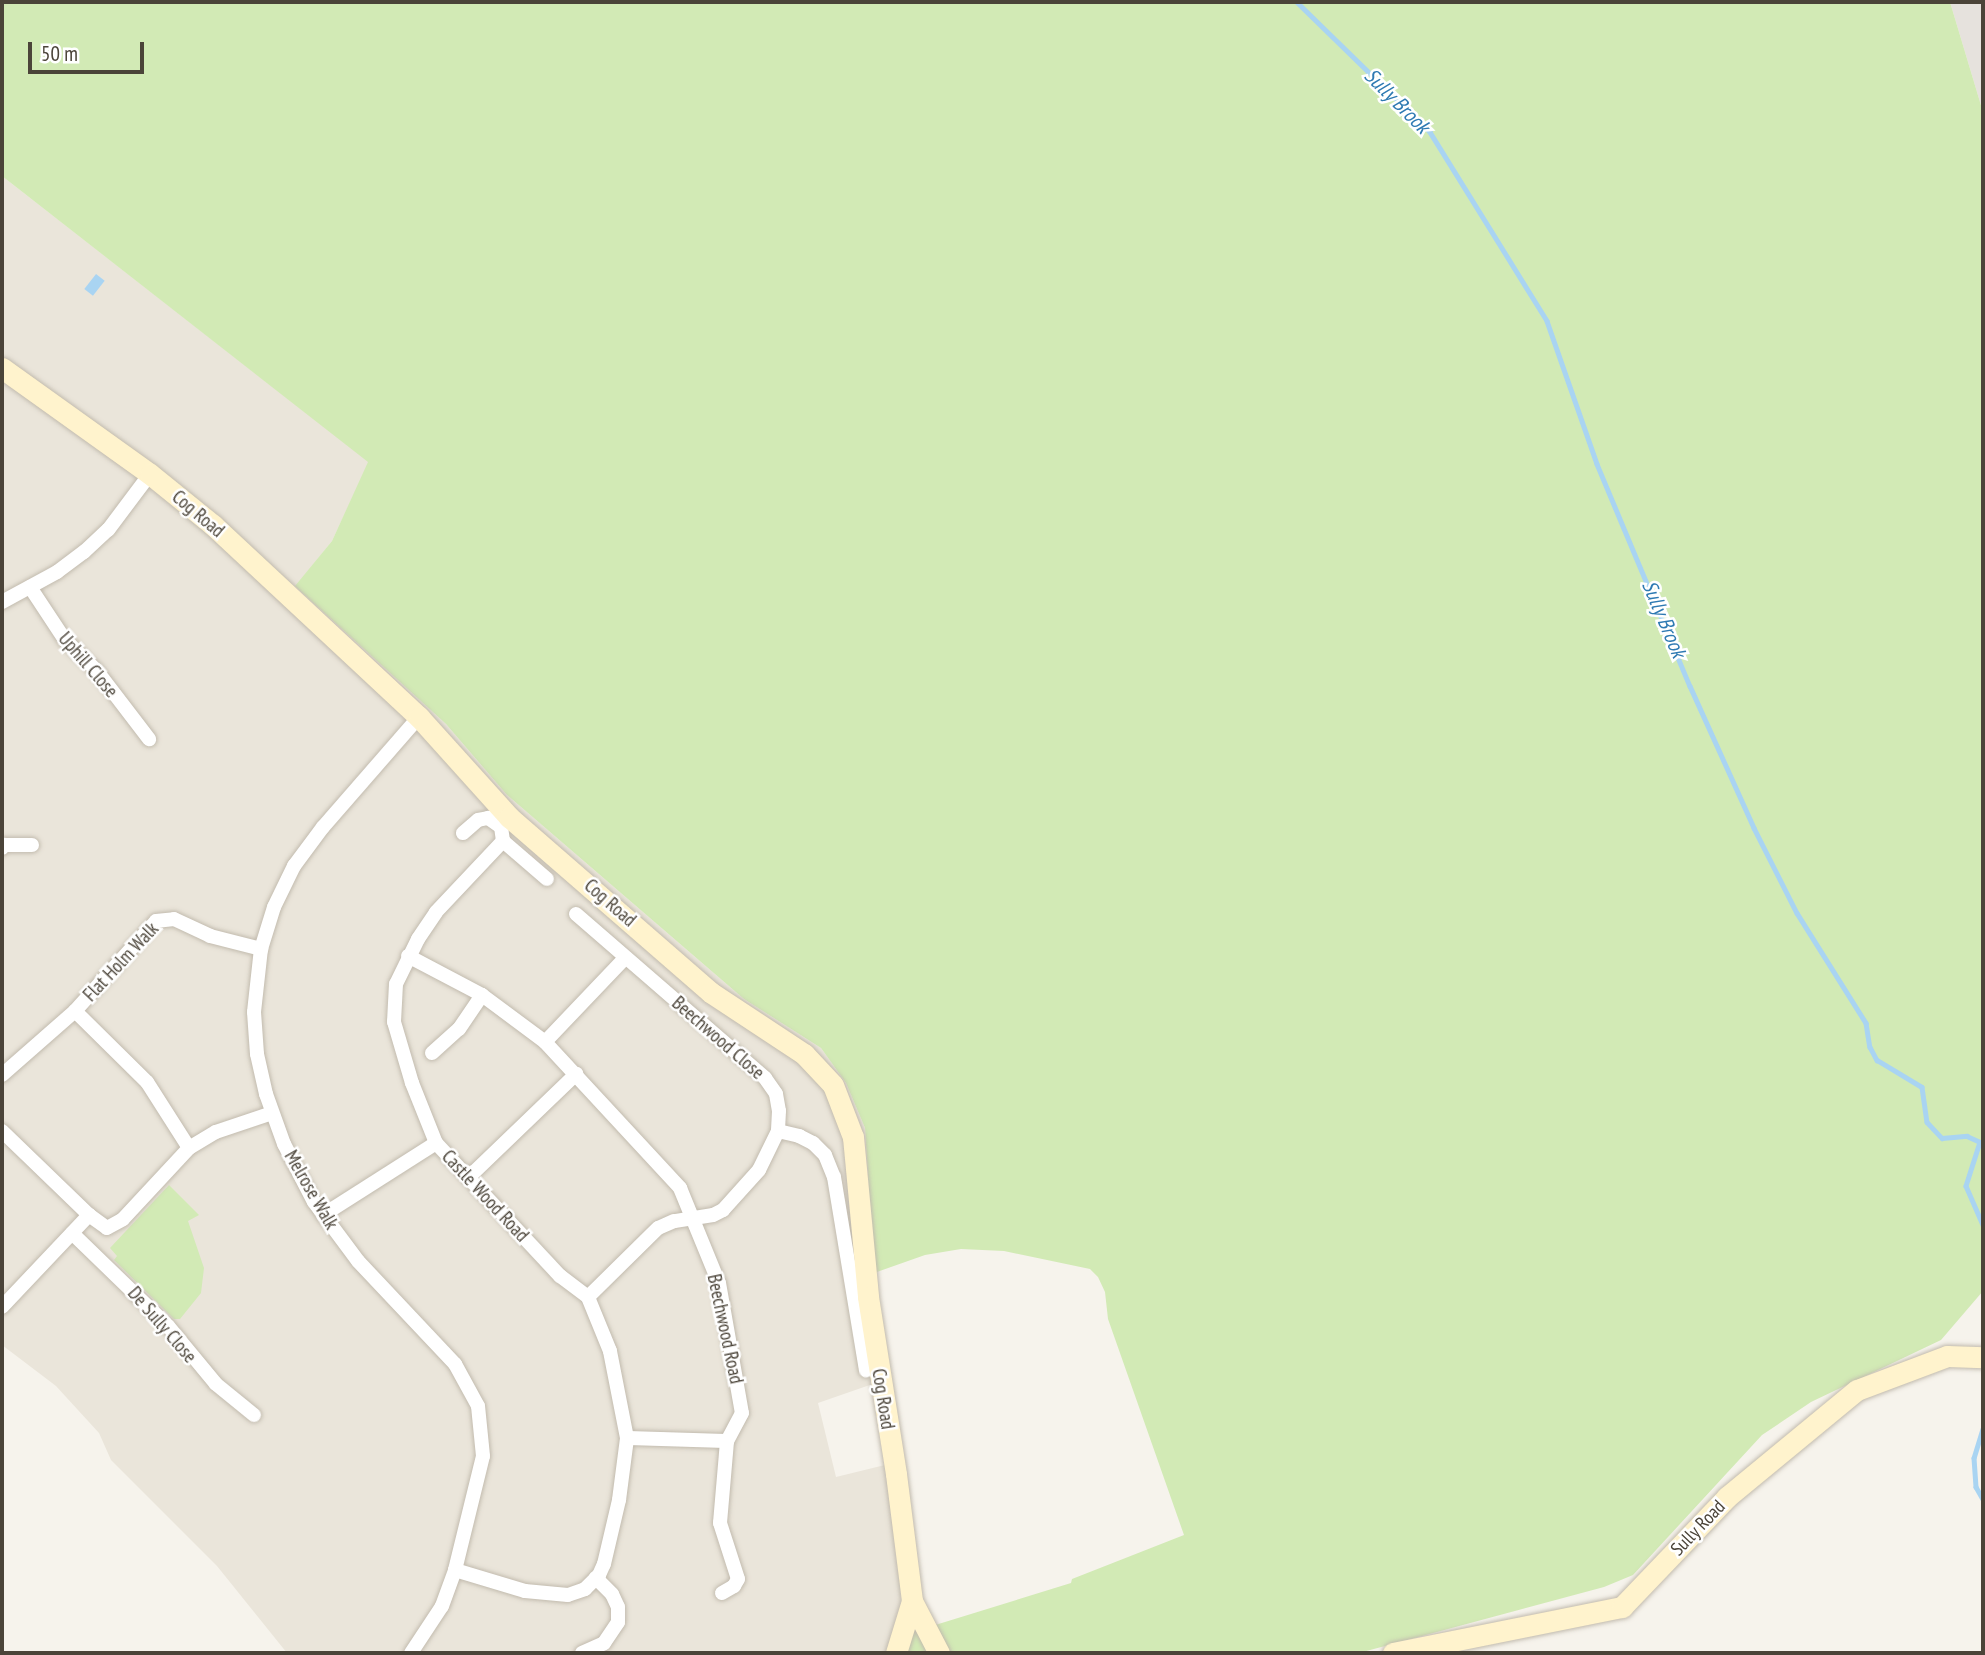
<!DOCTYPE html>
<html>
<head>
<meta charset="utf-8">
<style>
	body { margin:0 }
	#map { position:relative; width:1985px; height:1655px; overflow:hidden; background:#f6f3ec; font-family:"PT Sans Narrow",sans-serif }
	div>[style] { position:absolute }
	.residential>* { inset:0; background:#eae5da }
	.industrial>* { inset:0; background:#e6e2dd }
	.green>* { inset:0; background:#d2eab5 }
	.water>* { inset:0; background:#a9d4f2; transform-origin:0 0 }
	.stream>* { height:4.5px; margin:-2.25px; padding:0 2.25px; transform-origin:2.25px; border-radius:2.25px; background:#a9d4f2 }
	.roads { filter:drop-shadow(0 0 2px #c2bbae) drop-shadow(0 0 2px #c2bbae) }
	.street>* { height:14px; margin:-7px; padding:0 7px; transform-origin:7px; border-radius:7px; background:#fff }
	.secondary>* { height:21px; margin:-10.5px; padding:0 10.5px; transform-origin:10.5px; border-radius:10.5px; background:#fff3cd }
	span { translate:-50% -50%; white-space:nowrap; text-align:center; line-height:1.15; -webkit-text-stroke:5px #fff; paint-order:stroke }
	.street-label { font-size:19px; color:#4b4439 }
	.water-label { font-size:21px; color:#2e7ab2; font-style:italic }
	.frame { position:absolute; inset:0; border:4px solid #4b4439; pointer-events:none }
	.scale { position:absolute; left:28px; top:42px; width:116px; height:32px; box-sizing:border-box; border:4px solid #4b4439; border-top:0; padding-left:9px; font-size:21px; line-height:24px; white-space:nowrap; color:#4b4439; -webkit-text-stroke:5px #fff; paint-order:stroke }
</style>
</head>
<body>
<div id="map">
	<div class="residential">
		<i style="clip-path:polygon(2px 176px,369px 462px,332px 541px,296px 586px,446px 724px,507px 795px,744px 999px,821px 1048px,846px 1083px,865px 1128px,874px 1273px,887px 1379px,818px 1403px,836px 1477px,889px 1464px,900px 1542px,901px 1615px,890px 1653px,287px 1653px,217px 1566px,111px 1460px,99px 1433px,56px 1386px,2px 1345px)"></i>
	</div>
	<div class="industrial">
		<i style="clip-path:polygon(1950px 2px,1983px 2px,1983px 112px)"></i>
	</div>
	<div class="green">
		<i style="clip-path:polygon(2px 2px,1950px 2px,1983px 112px,1983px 1291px,1941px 1340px,1811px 1402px,1762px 1435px,1633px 1575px,1604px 1587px,1359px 1653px,946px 1653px,932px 1626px,1071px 1583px,1072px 1579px,1184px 1535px,1108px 1319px,1105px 1292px,1098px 1277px,1090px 1269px,1004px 1251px,961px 1249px,925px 1255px,874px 1273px,865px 1128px,846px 1083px,821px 1048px,744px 999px,507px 795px,446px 724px,295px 586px,332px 541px,368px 462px,2px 176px)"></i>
		<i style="clip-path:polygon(169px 1185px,199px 1215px,188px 1221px,204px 1268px,201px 1293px,180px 1319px,174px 1319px,114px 1260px,117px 1256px,110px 1248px)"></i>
		<i style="clip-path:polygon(912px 1621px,931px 1653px,903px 1653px)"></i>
	</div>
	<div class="water">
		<i style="left:96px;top:274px;width:11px;height:19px;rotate:38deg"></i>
	</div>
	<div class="stream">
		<i style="left:1297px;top:2px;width:186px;rotate:44.3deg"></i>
		<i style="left:1430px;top:132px;width:222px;rotate:58.2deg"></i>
		<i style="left:1547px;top:321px;width:151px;rotate:70.7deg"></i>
		<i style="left:1597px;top:464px;width:241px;rotate:67.3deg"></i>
		<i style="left:1690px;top:686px;width:156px;rotate:65.7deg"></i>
		<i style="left:1754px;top:828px;width:95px;rotate:63.2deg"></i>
		<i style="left:1797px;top:913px;width:130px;rotate:57.9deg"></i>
		<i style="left:1866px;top:1023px;width:24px;rotate:81deg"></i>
		<i style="left:1870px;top:1047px;width:15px;rotate:62deg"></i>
		<i style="left:1877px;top:1060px;width:52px;rotate:31deg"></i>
		<i style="left:1922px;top:1087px;width:35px;rotate:82deg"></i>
		<i style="left:1927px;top:1122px;width:22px;rotate:47deg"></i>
		<i style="left:1942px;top:1138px;width:25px;rotate:-5deg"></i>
		<i style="left:1967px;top:1136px;width:14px;rotate:25deg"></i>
		<i style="left:1980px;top:1142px;width:46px;rotate:107.7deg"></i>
		<i style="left:1966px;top:1186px;width:43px;rotate:66.4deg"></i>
		<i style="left:1983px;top:1429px;width:30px;rotate:107deg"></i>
		<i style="left:1974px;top:1458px;width:29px;rotate:86deg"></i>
		<i style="left:1976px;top:1487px;width:14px;rotate:60deg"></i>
	</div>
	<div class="roads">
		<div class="street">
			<i style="left:30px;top:587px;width:64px;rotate:56.6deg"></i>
			<i style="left:65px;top:640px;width:45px;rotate:44.1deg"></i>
			<i style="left:97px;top:671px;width:86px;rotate:52.6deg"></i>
			<i style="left:2px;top:602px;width:63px;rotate:-28.6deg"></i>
			<i style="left:57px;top:572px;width:34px;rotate:-37deg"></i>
			<i style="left:84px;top:552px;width:33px;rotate:-43deg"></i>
			<i style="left:108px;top:530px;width:70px;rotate:-53.1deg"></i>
			<i style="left:503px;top:841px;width:58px;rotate:40.8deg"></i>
			<i style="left:2px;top:848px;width:4px;rotate:-56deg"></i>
			<i style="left:4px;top:845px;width:28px"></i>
			<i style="left:576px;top:914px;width:250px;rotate:40.9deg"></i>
			<i style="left:765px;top:1078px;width:19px;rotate:55deg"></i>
			<i style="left:776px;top:1094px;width:17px;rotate:80deg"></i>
			<i style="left:779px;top:1111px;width:20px;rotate:93deg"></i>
			<i style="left:778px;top:1131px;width:43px;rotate:116deg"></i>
			<i style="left:759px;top:1170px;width:54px;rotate:132deg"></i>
			<i style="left:723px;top:1210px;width:11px;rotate:153deg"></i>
			<i style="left:713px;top:1215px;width:39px;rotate:171deg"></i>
			<i style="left:674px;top:1221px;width:17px;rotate:156deg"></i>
			<i style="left:658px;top:1228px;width:98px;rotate:135.4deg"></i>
			<i style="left:408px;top:956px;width:84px;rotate:27.8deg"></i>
			<i style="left:482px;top:995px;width:79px;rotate:36.7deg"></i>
			<i style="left:545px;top:1042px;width:199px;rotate:47.2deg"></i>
			<i style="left:680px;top:1188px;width:103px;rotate:67.7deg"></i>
			<i style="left:719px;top:1283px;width:132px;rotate:80deg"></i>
			<i style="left:742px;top:1413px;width:32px;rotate:118deg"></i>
			<i style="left:727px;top:1441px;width:100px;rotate:-178.3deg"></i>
			<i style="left:75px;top:1011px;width:101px;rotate:44.6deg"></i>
			<i style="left:147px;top:1082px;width:78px;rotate:57.5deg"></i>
			<i style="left:545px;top:1042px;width:116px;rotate:-46.4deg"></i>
			<i style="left:432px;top:1053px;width:36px;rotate:-42deg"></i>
			<i style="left:459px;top:1029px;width:41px;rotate:-55.9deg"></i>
			<i style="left:2px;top:1075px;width:97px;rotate:-41.2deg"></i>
			<i style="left:75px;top:1011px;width:121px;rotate:-48deg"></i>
			<i style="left:156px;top:921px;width:18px;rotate:-6deg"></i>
			<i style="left:174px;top:919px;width:40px;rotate:25deg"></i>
			<i style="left:210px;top:936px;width:53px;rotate:14.3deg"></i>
			<i style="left:2px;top:1131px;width:121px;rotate:44deg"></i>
			<i style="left:89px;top:1215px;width:22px;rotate:36deg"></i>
			<i style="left:107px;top:1228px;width:18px;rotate:-29deg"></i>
			<i style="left:123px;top:1219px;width:97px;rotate:-47.1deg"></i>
			<i style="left:189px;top:1148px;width:31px;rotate:-31deg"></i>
			<i style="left:216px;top:1132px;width:59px;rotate:-18.7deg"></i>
			<i style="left:778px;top:1131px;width:22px;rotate:13deg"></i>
			<i style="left:799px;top:1136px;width:16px;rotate:27deg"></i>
			<i style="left:813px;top:1143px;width:17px;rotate:45deg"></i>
			<i style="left:825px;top:1155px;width:24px;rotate:68deg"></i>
			<i style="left:834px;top:1177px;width:196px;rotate:80.6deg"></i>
			<i style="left:469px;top:1177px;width:149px;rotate:-43.9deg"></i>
			<i style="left:323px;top:1215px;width:134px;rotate:-32.5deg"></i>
			<i style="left:72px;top:1233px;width:134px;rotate:44.1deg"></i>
			<i style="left:168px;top:1326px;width:75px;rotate:50.4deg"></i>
			<i style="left:216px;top:1384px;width:49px;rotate:39.2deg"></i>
			<i style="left:2px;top:1307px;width:127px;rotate:-46.6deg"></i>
			<i style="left:455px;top:1570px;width:73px;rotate:16.7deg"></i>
			<i style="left:525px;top:1591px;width:43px;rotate:5.3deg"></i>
			<i style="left:568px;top:1595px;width:18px;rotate:-19deg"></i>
			<i style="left:585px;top:1589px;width:20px;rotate:-45deg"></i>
			<i style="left:599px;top:1575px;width:12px;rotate:-66deg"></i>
			<i style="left:604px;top:1564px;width:66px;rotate:-76.8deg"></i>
			<i style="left:619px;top:1500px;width:63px;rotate:-82.6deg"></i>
			<i style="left:627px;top:1438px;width:89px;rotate:-101.1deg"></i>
			<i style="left:610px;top:1351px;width:58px;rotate:-112.2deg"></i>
			<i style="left:588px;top:1297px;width:35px;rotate:-143deg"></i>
			<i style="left:560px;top:1276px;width:182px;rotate:-133deg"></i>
			<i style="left:436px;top:1143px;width:65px;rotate:-111.8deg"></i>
			<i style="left:412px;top:1083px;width:64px;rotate:-106.4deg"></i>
			<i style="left:394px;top:1022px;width:38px;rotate:-87deg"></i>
			<i style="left:396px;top:984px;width:50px;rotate:-63.9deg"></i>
			<i style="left:418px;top:939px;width:32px;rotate:-56deg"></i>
			<i style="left:436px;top:912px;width:98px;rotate:-46.7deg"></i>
			<i style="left:503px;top:841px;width:14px;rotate:-98deg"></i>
			<i style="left:501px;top:827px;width:16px;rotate:-145deg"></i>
			<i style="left:488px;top:818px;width:10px;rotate:169deg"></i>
			<i style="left:478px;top:820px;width:20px;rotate:139deg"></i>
			<i style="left:722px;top:1593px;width:14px;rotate:-30deg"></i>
			<i style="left:734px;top:1586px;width:8px;rotate:-60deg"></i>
			<i style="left:738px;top:1579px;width:59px;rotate:-107.8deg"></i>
			<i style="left:720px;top:1523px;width:82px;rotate:-85.1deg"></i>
			<i style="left:411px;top:1653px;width:56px;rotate:-56.6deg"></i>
			<i style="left:442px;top:1606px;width:38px;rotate:-70deg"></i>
			<i style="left:455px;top:1570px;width:117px;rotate:-76.2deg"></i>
			<i style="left:483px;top:1456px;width:50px;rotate:-95.7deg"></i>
			<i style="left:478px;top:1406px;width:48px;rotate:-118.7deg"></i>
			<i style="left:455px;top:1364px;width:141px;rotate:-133.3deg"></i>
			<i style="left:358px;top:1261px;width:74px;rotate:-126.7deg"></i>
			<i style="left:314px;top:1202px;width:65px;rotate:-117.3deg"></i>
			<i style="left:284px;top:1144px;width:53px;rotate:-109.8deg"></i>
			<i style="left:266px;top:1094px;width:41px;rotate:-102.7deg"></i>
			<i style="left:257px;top:1054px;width:42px;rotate:-94.1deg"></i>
			<i style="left:254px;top:1012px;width:63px;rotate:-83.7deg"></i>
			<i style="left:261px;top:949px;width:44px;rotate:-72.8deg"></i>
			<i style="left:274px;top:907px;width:46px;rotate:-64deg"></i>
			<i style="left:294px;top:866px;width:49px;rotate:-53.4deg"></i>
			<i style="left:323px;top:827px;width:146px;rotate:-48.9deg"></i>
			<i style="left:582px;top:1653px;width:24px;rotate:-24deg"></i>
			<i style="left:604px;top:1643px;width:25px;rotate:-56deg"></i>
			<i style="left:618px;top:1622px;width:15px;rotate:-90deg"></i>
			<i style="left:618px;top:1607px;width:14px;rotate:-115deg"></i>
			<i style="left:612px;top:1594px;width:23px;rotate:-135deg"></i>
		</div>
		<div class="secondary">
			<i style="left:2px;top:368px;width:182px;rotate:35.6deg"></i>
			<i style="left:150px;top:474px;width:81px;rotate:39deg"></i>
			<i style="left:213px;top:525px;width:282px;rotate:43deg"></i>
			<i style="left:419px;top:717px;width:135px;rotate:48deg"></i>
			<i style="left:509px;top:817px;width:267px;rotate:41deg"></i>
			<i style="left:710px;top:992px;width:113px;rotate:33.4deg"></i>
			<i style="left:804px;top:1054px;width:42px;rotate:46.9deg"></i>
			<i style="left:833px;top:1085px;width:56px;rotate:69deg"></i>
			<i style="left:853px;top:1137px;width:161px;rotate:84.6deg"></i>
			<i style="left:868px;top:1297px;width:179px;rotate:81deg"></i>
			<i style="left:896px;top:1474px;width:128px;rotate:82.8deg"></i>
			<i style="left:912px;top:1601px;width:59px;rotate:62.6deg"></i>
			<i style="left:896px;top:1653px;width:54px;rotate:-72.9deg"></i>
			<i style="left:1393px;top:1653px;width:234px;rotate:-11.4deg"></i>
			<i style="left:1622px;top:1607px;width:152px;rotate:-46.3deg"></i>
			<i style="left:1727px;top:1497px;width:168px;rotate:-39.5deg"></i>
			<i style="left:1857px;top:1390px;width:96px;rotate:-20.7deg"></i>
			<i style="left:1947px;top:1356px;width:36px;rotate:2deg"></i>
		</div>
	</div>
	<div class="street-label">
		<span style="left:198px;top:514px;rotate:40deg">Cog Road</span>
		<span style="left:88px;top:665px;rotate:49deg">Uphill Close</span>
		<span style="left:610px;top:903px;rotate:41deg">Cog Road</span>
		<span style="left:121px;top:962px;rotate:-47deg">Flat Holm Walk</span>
		<span style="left:718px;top:1038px;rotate:41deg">Beechwood Close</span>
		<span style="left:311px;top:1190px;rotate:60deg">Melrose Walk</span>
		<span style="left:485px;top:1196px;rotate:47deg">Castle Wood Road</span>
		<span style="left:162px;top:1325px;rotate:49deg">De Sully Close</span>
		<span style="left:725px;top:1329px;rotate:78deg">Beechwood Road</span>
		<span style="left:883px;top:1399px;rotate:81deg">Cog Road</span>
		<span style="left:1698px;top:1528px;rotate:-46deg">Sully Road</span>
	</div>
	<div class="water-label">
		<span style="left:1397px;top:101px;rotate:45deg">Sully Brook</span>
		<span style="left:1664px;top:619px;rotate:67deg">Sully Brook</span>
	</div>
	<div class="frame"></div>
	<div class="scale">50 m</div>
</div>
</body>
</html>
